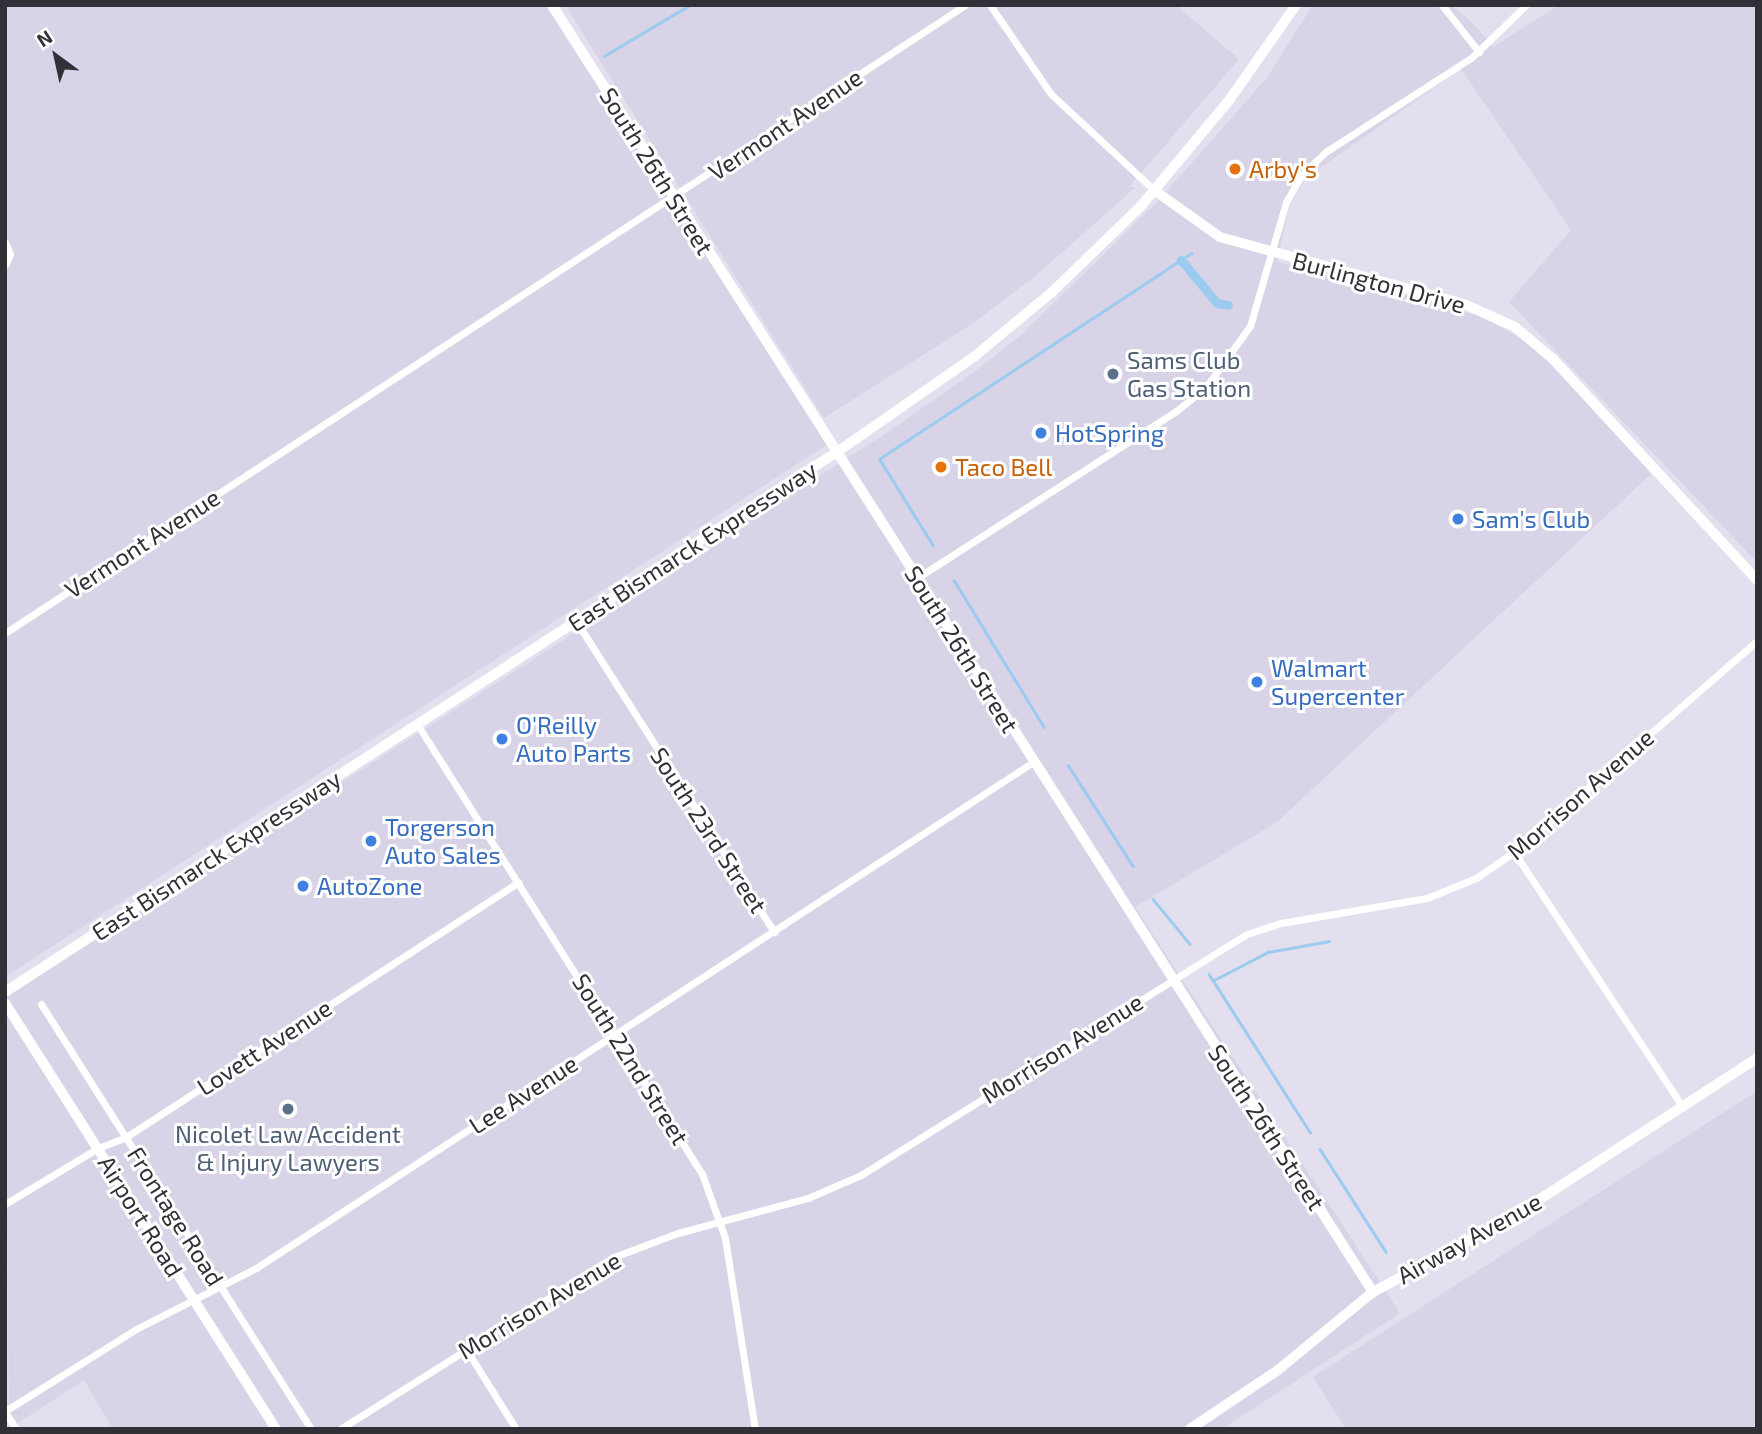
<!DOCTYPE html>
<html>
<head>
<meta charset="utf-8">
<style>
	body { margin:0 }
	#map { position:relative; width:1762px; height:1434px; overflow:hidden; background:#e3dfee; font-family:"Exo 2",sans-serif }
	div>[style] { position:absolute }
	.built>* { inset:0; background:#d9d3e8 }
	.stream>* { height:2.5px; margin:-1.25px; padding:0 1.25px; transform-origin:1.25px; border-radius:1.25px; background:#9bccf0 }
	.canal>* { height:9px; margin:-4.5px; padding:0 4.5px; transform-origin:4.5px; border-radius:4.5px; background:#9bccf0 }
	.street>* { height:7px; margin:-3.5px; padding:0 3.5px; transform-origin:3.5px; border-radius:3.5px; background:#fff }
	.secondary>* { height:10px; margin:-5px; padding:0 5px; transform-origin:5px; border-radius:5px; background:#fff }
	.primary>* { height:10px; margin:-5px; padding:0 5px; transform-origin:5px; border-radius:5px; background:#fff }
	.dots>* { width:19px; height:19px; translate:-50% -50%; box-sizing:border-box; border:4px solid #fff; border-radius:50% }
	span { translate:-50% -50%; white-space:nowrap; text-align:center; line-height:1.15; -webkit-text-stroke:6px #fff; paint-order:stroke }
	.street-label { font-size:24px; color:#323036 }
	.food-label { font-size:24px; color:#c56008 }
	.left { translate:0 -50%; text-align:left }
	.service-label { font-size:24px; color:#4e5e75 }
	.shop-label { font-size:24px; color:#366cbe }
	.frame { position:absolute; inset:0; border:7px solid #323036; pointer-events:none }
	.north { position:absolute; left:21px; top:21px; width:70px; height:70px; -webkit-text-stroke:5px #fff; paint-order:stroke; rotate:327deg; font-size:19px; font-weight:700; line-height:28px; text-align:center; color:#323036 }
	.north::after { content:''; display:block; margin:auto; width:24px; height:32px; background:#323036; clip-path:polygon(50% 0,100% 100%,50% 72%,0 100%) }
</style>
</head>
<body>
<div id="map">
	<div class="built">
		<i style="clip-path:polygon(5px 5px,545px 5px,828px 444px,5px 977px)"></i>
		<i style="clip-path:polygon(565px 5px,1176px 5px,1239px 59px,1129px 187px,1136px 187px,1040px 272px,975px 322px,824px 418px)"></i>
		<i style="clip-path:polygon(1313px 5px,1450px 5px,1471px 21px,1493px 47px,1559px 5px,1757px 5px,1757px 562px,1509px 302px,1571px 230px,1461px 69px,1307px 177px,1290px 204px,1277px 262px,1480px 316px,1513px 334px,1539px 350px,1651px 474px,1277px 822px,1135px 907px,1400px 1313px,1222px 1429px,113px 1429px,84px 1380px,9px 1429px,5px 998px,885px 434px,974px 372px,1021px 335px,1157px 202px,1266px 79px)"></i>
		<i style="clip-path:polygon(1757px 1091px,1757px 1429px,1346px 1429px,1313px 1377px)"></i>
	</div>
	<div class="stream">
		<i style="left:604px;top:56px;width:100px;rotate:-30.7deg"></i>
		<i style="left:933px;top:546px;width:102px;rotate:-121.8deg"></i>
		<i style="left:879px;top:459px;width:374px;rotate:-33.4deg"></i>
		<i style="left:954px;top:580px;width:172px;rotate:58.5deg"></i>
		<i style="left:1068px;top:765px;width:120px;rotate:57.2deg"></i>
		<i style="left:1153px;top:899px;width:58px;rotate:50.6deg"></i>
		<i style="left:1209px;top:974px;width:188px;rotate:57.4deg"></i>
		<i style="left:1214px;top:980px;width:61px;rotate:-27.4deg"></i>
		<i style="left:1268px;top:952px;width:62px;rotate:-10.2deg"></i>
		<i style="left:1320px;top:1149px;width:122px;rotate:57.3deg"></i>
	</div>
	<div class="canal">
		<i style="left:1181px;top:260px;width:56px;rotate:50.1deg"></i>
		<i style="left:1217px;top:303px;width:11px;rotate:10deg"></i>
	</div>
	<div class="street">
		<i style="left:990px;top:5px;width:108px;rotate:55.6deg"></i>
		<i style="left:1051px;top:94px;width:141px;rotate:43deg"></i>
		<i style="left:1442px;top:5px;width:60px;rotate:51.8deg"></i>
		<i style="left:5px;top:242px;width:13px;rotate:67deg"></i>
		<i style="left:10px;top:254px;width:12px;rotate:114deg"></i>
		<i style="left:917px;top:578px;width:307px;rotate:-32.8deg"></i>
		<i style="left:1175px;top:412px;width:40px;rotate:-39deg"></i>
		<i style="left:1206px;top:387px;width:75px;rotate:-54.2deg"></i>
		<i style="left:1250px;top:326px;width:129px;rotate:-73.8deg"></i>
		<i style="left:1286px;top:202px;width:32px;rotate:-60deg"></i>
		<i style="left:1302px;top:174px;width:34px;rotate:-43deg"></i>
		<i style="left:1327px;top:151px;width:171px;rotate:-32.9deg"></i>
		<i style="left:1471px;top:58px;width:76px;rotate:-43.9deg"></i>
		<i style="left:576px;top:621px;width:369px;rotate:57.5deg"></i>
		<i style="left:5px;top:633px;width:1147px;rotate:-33.19deg"></i>
		<i style="left:417px;top:724px;width:533px;rotate:57.65deg"></i>
		<i style="left:702px;top:1174px;width:68px;rotate:70.2deg"></i>
		<i style="left:725px;top:1238px;width:193px;rotate:81.1deg"></i>
		<i style="left:1514px;top:852px;width:306px;rotate:56.5deg"></i>
		<i style="left:41px;top:1004px;width:504px;rotate:57.57deg"></i>
		<i style="left:5px;top:1204px;width:109px;rotate:-31.1deg"></i>
		<i style="left:98px;top:1148px;width:30px;rotate:-21deg"></i>
		<i style="left:126px;top:1137px;width:468px;rotate:-33deg"></i>
		<i style="left:466px;top:1349px;width:94px;rotate:58deg"></i>
		<i style="left:5px;top:1411px;width:155px;rotate:-32deg"></i>
		<i style="left:136px;top:1329px;width:135px;rotate:-26.9deg"></i>
		<i style="left:256px;top:1268px;width:927px;rotate:-33.07deg"></i>
		<i style="left:5px;top:1412px;width:20px;rotate:57deg"></i>
		<i style="left:340px;top:1429px;width:324px;rotate:-32.1deg"></i>
		<i style="left:614px;top:1257px;width:68px;rotate:-20.6deg"></i>
		<i style="left:678px;top:1233px;width:135px;rotate:-15.1deg"></i>
		<i style="left:808px;top:1198px;width:58px;rotate:-23.5deg"></i>
		<i style="left:861px;top:1175px;width:455px;rotate:-32deg"></i>
		<i style="left:1247px;top:934px;width:36px;rotate:-18deg"></i>
		<i style="left:1281px;top:923px;width:148px;rotate:-9.7deg"></i>
		<i style="left:1427px;top:898px;width:53px;rotate:-22.2deg"></i>
		<i style="left:1476px;top:878px;width:46px;rotate:-34.4deg"></i>
		<i style="left:1514px;top:852px;width:322px;rotate:-41deg"></i>
	</div>
	<div class="secondary">
		<i style="left:552px;top:5px;width:1527px;rotate:57.47deg"></i>
		<i style="left:1154px;top:190px;width:81px;rotate:35.5deg"></i>
		<i style="left:1220px;top:237px;width:253px;rotate:15.4deg"></i>
		<i style="left:1464px;top:304px;width:56px;rotate:24.3deg"></i>
		<i style="left:1515px;top:327px;width:50px;rotate:40.1deg"></i>
		<i style="left:1553px;top:359px;width:301px;rotate:47.3deg"></i>
		<i style="left:5px;top:1003px;width:505px;rotate:57.54deg"></i>
		<i style="left:1190px;top:1429px;width:106px;rotate:-33.8deg"></i>
		<i style="left:1278px;top:1370px;width:123px;rotate:-39.4deg"></i>
		<i style="left:1373px;top:1292px;width:164px;rotate:-28.4deg"></i>
		<i style="left:1517px;top:1214px;width:286px;rotate:-33deg"></i>
	</div>
	<div class="primary">
		<i style="left:5px;top:992px;width:992px;rotate:-32.99deg"></i>
		<i style="left:837px;top:452px;width:168px;rotate:-34.8deg"></i>
		<i style="left:975px;top:356px;width:99px;rotate:-39.7deg"></i>
		<i style="left:1051px;top:293px;width:125px;rotate:-44deg"></i>
		<i style="left:1141px;top:206px;width:139px;rotate:-50.2deg"></i>
		<i style="left:1230px;top:99px;width:115px;rotate:-54.9deg"></i>
	</div>
	<div class="dots">
		<i style="left:1235px;top:169px;background:#e8710a"></i>
		<i style="left:1113px;top:374px;background:#5c6f8a"></i>
		<i style="left:1041px;top:433px;background:#3f7fe0"></i>
		<i style="left:941px;top:467px;background:#e8710a"></i>
		<i style="left:1458px;top:519px;background:#3f7fe0"></i>
		<i style="left:1257px;top:682px;background:#3f7fe0"></i>
		<i style="left:502px;top:739px;background:#3f7fe0"></i>
		<i style="left:371px;top:841px;background:#3f7fe0"></i>
		<i style="left:303px;top:886px;background:#3f7fe0"></i>
		<i style="left:288px;top:1109px;background:#5c6f8a"></i>
	</div>
	<div class="street-label">
		<span style="left:785px;top:124px;rotate:-34deg">Vermont Avenue</span>
		<span style="left:657px;top:171px;rotate:58deg">South 26th Street</span>
		<span style="left:1379px;top:282px;rotate:15deg">Burlington Drive</span>
		<span style="left:142px;top:543px;rotate:-33deg">Vermont Avenue</span>
		<span style="left:692px;top:546px;rotate:-33deg">East Bismarck Expressway</span>
		<span style="left:962px;top:649px;rotate:58deg">South 26th Street</span>
		<span style="left:1580px;top:794px;rotate:-41deg">Morrison Avenue</span>
		<span style="left:709px;top:830px;rotate:57deg">South 23rd Street</span>
		<span style="left:216px;top:855px;rotate:-33deg">East Bismarck Expressway</span>
		<span style="left:264px;top:1047px;rotate:-33deg">Lovett Avenue</span>
		<span style="left:1062px;top:1048px;rotate:-32deg">Morrison Avenue</span>
		<span style="left:631px;top:1059px;rotate:58deg">South 22nd Street</span>
		<span style="left:523px;top:1094px;rotate:-33deg">Lee Avenue</span>
		<span style="left:1267px;top:1127px;rotate:57deg">South 26th Street</span>
		<span style="left:141px;top:1216px;rotate:58deg">Airport Road</span>
		<span style="left:176px;top:1216px;rotate:58deg">Frontage Road</span>
		<span style="left:1469px;top:1238px;rotate:-29deg">Airway Avenue</span>
		<span style="left:539px;top:1305px;rotate:-31deg">Morrison Avenue</span>
	</div>
	<div class="food-label">
		<span class="left" style="left:1249px;top:169px">Arby's</span>
		<span class="left" style="left:955px;top:467px">Taco Bell</span>
	</div>
	<div class="service-label">
		<span class="left" style="left:1127px;top:374px">Sams Club<br>Gas Station</span>
		<span style="left:288px;top:1148px">Nicolet Law Accident<br>&amp; Injury Lawyers</span>
	</div>
	<div class="shop-label">
		<span class="left" style="left:1055px;top:433px">HotSpring</span>
		<span class="left" style="left:1472px;top:519px">Sam's Club</span>
		<span class="left" style="left:1271px;top:682px">Walmart<br>Supercenter</span>
		<span class="left" style="left:516px;top:739px">O'Reilly<br>Auto Parts</span>
		<span class="left" style="left:385px;top:841px">Torgerson<br>Auto Sales</span>
		<span class="left" style="left:317px;top:886px">AutoZone</span>
	</div>
	<div class="frame"></div>
	<div class="north">N</div>
</div>
</body>
</html>
